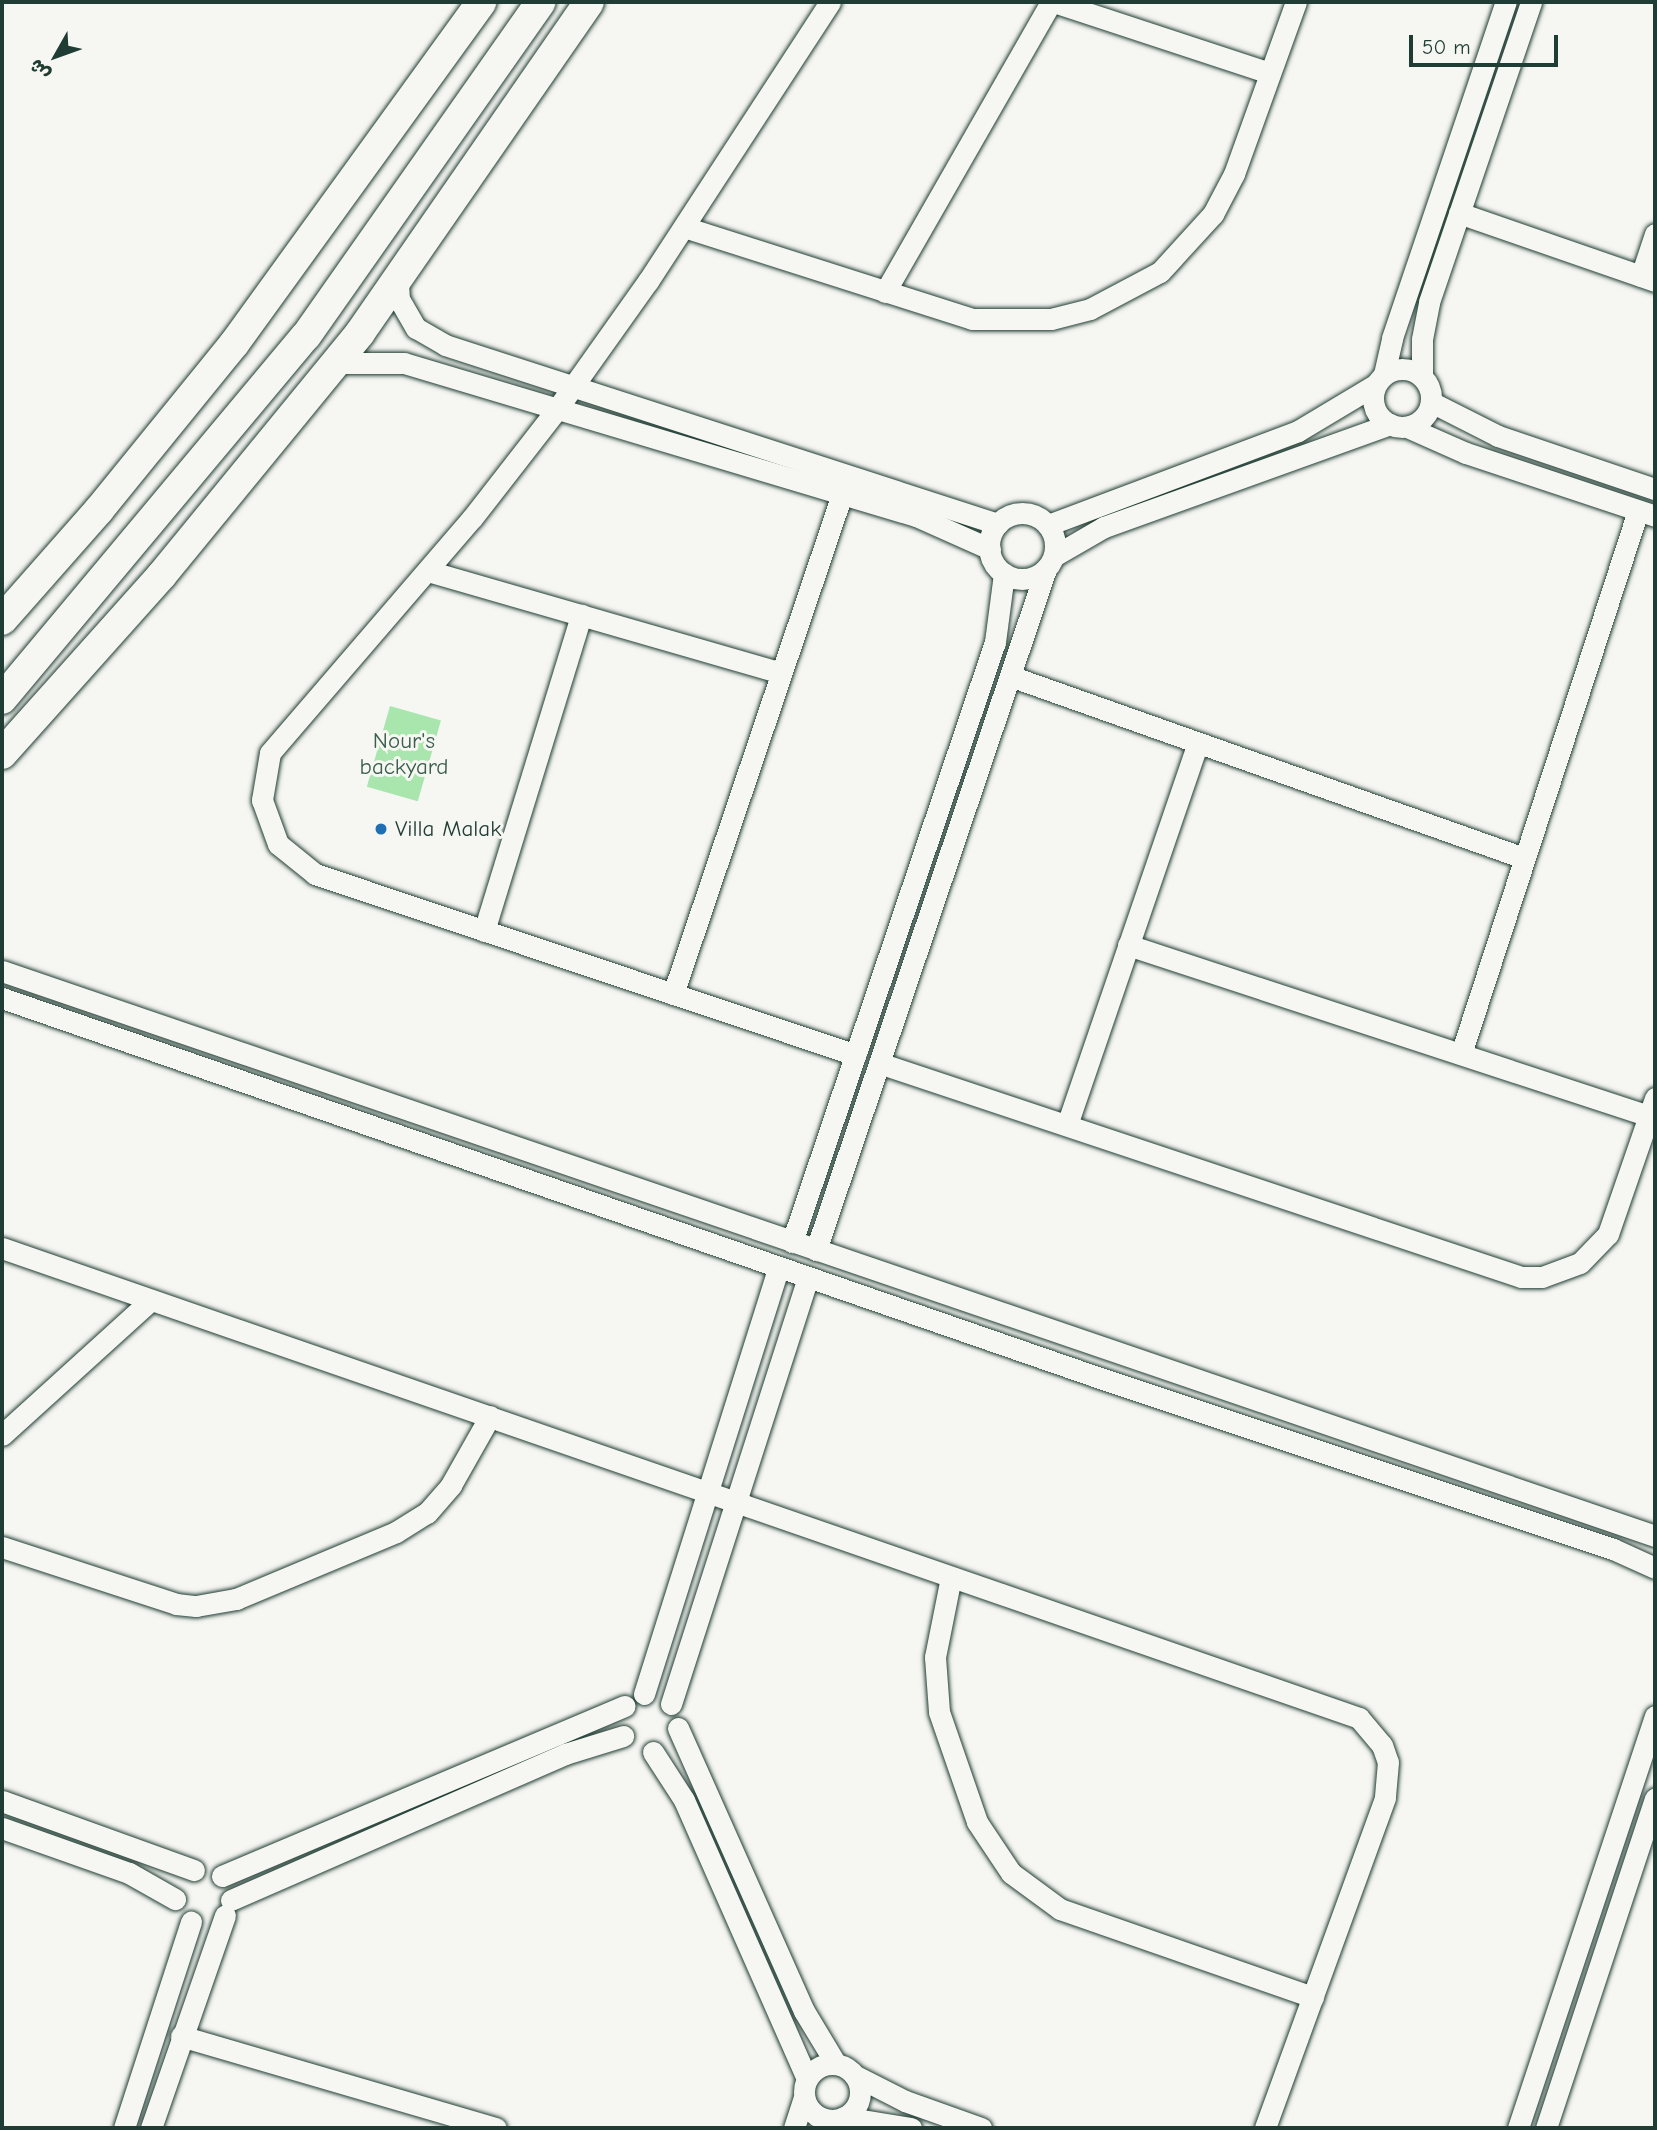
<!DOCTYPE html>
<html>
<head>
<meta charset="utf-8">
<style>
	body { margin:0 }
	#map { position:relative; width:1657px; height:2130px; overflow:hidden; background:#f6f6f2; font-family:"Comic Neue","Playpen Sans Arabic",sans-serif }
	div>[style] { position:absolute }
	.green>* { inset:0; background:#a8e6ad; transform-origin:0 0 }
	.roads { filter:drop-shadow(0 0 2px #1f3d34) drop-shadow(0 0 2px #1f3d34) }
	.street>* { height:21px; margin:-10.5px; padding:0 10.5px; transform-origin:10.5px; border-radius:10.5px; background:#f6f6f2 }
	.street>.ring { margin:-10.5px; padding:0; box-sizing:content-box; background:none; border:21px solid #f6f6f2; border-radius:50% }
	.secondary>* { height:30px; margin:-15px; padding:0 15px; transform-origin:15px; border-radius:15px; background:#f6f6f2 }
	.dots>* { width:19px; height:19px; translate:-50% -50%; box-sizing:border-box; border:4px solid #f6f6f2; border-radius:50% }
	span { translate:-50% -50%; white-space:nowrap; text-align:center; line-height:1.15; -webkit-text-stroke:6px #f6f6f2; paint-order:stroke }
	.park-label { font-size:23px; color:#3a5f4c }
	.poi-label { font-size:23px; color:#1f3d34 }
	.left { translate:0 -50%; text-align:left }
	.frame { position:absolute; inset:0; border:4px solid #1f3d34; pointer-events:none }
	.north { position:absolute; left:21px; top:21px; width:70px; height:70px; -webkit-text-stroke:5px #f6f6f2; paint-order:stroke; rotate:230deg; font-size:19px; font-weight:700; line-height:28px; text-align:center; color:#1f3d34 }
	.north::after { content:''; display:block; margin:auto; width:24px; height:32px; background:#1f3d34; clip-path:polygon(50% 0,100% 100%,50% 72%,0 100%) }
	.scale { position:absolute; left:1409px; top:35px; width:149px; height:32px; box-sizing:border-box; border:4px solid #1f3d34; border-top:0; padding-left:9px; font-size:21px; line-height:24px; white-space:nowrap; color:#1f3d34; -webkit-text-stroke:5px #f6f6f2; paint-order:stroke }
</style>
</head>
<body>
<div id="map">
	<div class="green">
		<i style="left:390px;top:706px;width:53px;height:84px;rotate:16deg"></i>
	</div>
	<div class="roads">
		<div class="street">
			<i style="left:830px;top:2px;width:333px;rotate:123.1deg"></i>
			<i style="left:648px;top:281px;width:157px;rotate:125.4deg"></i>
			<i style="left:557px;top:409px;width:138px;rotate:127.9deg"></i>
			<i style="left:472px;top:518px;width:310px;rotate:130.7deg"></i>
			<i style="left:270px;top:753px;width:48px;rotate:99.7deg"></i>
			<i style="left:262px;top:800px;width:47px;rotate:70deg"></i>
			<i style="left:278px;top:844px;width:48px;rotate:39deg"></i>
			<i style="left:315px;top:874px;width:570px;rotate:18.5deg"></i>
			<i style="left:1054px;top:2px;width:227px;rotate:18.2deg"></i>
			<i style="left:1459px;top:213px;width:207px;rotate:19.1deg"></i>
			<i style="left:684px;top:227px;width:302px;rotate:17.7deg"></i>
			<i style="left:972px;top:319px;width:79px"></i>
			<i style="left:1051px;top:319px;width:40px;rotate:-14.4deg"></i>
			<i style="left:1090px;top:309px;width:79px;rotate:-27.9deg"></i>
			<i style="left:1160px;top:272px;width:79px;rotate:-47.6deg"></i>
			<i style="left:1213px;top:214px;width:45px;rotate:-62.3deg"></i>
			<i style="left:1234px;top:174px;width:183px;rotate:-70.2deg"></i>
			<i style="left:1641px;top:276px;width:44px;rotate:-71.6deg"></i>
			<i style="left:398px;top:282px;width:17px;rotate:87deg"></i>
			<i style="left:399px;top:299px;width:34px;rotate:60deg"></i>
			<i style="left:416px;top:328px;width:34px;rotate:30deg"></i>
			<i style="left:445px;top:345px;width:581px;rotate:17.94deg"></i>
			<i style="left:885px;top:292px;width:334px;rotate:-60.2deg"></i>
			<i style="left:336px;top:363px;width:68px"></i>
			<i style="left:404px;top:363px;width:534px;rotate:16.64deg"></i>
			<i style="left:916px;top:516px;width:81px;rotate:24deg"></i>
			<i class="ring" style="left:1373px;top:369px;width:37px;height:37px"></i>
			<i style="left:1384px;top:374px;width:37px;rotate:-77deg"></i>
			<i style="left:1392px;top:338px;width:355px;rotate:-71.3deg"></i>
			<i style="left:1422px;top:376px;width:37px;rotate:-90deg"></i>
			<i style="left:1422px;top:339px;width:38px;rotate:-79deg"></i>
			<i style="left:1429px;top:302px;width:317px;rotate:-71.2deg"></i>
			<i style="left:1431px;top:402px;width:75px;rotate:26.9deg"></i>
			<i style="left:1498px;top:436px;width:166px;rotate:18.7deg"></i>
			<i style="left:1407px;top:427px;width:64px;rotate:23.8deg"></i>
			<i style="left:1466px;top:453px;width:199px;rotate:18.4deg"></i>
			<i class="ring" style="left:989px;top:513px;width:45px;height:45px"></i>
			<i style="left:1048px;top:525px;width:267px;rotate:-20.6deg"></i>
			<i style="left:1298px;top:431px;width:90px;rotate:-30.9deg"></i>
			<i style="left:1054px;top:556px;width:58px;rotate:-30.1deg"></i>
			<i style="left:1104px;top:527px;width:304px;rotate:-19.8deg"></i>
			<i style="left:428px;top:571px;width:367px;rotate:16.1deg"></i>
			<i style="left:1010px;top:676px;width:545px;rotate:19.5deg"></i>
			<i style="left:484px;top:931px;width:331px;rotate:-72.9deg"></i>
			<i style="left:1128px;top:945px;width:548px;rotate:18.17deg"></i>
			<i style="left:2px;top:971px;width:1747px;rotate:18.87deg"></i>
			<i style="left:673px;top:994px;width:528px;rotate:-71.32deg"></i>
			<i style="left:2px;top:998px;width:1156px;rotate:19.09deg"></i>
			<i style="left:1094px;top:1376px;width:547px;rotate:18.43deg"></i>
			<i style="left:1613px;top:1549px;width:46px;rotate:24.3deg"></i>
			<i style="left:1461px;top:1054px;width:571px;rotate:-71.95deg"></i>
			<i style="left:879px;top:1063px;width:677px;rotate:18.43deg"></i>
			<i style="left:1521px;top:1277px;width:21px"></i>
			<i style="left:1542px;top:1277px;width:40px;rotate:-20.2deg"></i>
			<i style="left:1580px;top:1263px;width:40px;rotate:-46deg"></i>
			<i style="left:1608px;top:1234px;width:144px;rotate:-70.9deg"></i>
			<i style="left:1067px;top:1125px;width:404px;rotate:-71.1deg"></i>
			<i style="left:792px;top:1242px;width:633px;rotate:-71.31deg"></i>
			<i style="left:995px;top:642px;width:69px;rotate:-82.5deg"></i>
			<i style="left:2px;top:1248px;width:1436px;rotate:19.1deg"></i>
			<i style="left:1359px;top:1718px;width:35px;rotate:50deg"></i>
			<i style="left:1382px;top:1745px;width:18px;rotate:71deg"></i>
			<i style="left:1388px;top:1762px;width:36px;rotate:95deg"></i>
			<i style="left:1385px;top:1798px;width:351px;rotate:110deg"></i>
			<i style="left:816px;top:1250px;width:719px;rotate:-71.34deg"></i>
			<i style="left:2px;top:1435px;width:201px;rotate:-42.2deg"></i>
			<i style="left:2px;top:1547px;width:183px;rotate:18.1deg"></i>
			<i style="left:176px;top:1604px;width:20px;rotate:6deg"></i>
			<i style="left:196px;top:1606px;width:41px;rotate:-9.9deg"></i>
			<i style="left:236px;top:1599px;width:173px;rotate:-22.7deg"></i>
			<i style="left:396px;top:1532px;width:36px;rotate:-32deg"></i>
			<i style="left:427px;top:1513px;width:37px;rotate:-49deg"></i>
			<i style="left:451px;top:1485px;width:79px;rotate:-60.5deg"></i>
			<i style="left:951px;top:1577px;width:82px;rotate:101.3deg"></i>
			<i style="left:935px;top:1657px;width:55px;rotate:85.8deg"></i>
			<i style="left:939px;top:1712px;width:116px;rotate:70.9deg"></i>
			<i style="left:977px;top:1822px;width:61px;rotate:56.3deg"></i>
			<i style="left:1011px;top:1873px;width:61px;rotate:36.3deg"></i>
			<i style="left:1060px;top:1909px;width:268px;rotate:19.2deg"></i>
			<i style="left:644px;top:1694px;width:448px;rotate:-72.5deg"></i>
			<i style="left:671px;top:1704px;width:448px;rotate:-72.2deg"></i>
			<i style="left:678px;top:1728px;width:310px;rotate:66deg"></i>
			<i style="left:804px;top:2011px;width:62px;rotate:58.9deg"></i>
			<i style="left:653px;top:1752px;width:57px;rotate:57.1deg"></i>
			<i style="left:684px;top:1800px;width:305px;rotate:66.2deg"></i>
			<i style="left:2px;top:1801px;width:204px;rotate:19.8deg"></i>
			<i style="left:2px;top:1828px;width:135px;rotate:19.5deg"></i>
			<i style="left:129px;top:1873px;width:53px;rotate:29.5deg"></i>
			<i style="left:222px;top:1876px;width:437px;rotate:-22.9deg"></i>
			<i style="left:231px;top:1900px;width:365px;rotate:-23.6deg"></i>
			<i style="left:565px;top:1754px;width:61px;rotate:-17.2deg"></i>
			<i style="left:181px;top:2036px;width:328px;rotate:16.3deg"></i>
			<i class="ring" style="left:804px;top:2064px;width:35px;height:35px"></i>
			<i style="left:854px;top:2075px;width:57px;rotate:27deg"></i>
			<i style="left:905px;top:2101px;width:81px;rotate:19.6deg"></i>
			<i style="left:844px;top:2117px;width:68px;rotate:9.3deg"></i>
			<i style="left:124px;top:2128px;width:217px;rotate:-72deg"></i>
			<i style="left:151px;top:2128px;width:225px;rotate:-70.8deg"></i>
			<i style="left:794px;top:2128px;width:33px;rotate:-72deg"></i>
			<i style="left:1518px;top:2128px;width:434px;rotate:-71.6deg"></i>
			<i style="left:1546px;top:2128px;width:347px;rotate:-71.7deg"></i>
		</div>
		<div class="secondary">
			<i style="left:2px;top:620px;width:147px;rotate:-48.6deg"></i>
			<i style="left:99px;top:510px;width:214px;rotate:-50.9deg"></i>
			<i style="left:234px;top:344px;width:422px;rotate:-54.1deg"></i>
			<i style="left:2px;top:699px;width:473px;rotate:-50.1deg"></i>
			<i style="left:306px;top:336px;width:408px;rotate:-54.9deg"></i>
			<i style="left:2px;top:754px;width:240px;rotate:-48.2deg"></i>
			<i style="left:162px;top:575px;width:313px;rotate:-50.7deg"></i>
			<i style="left:360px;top:333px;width:402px;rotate:-55.3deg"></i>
		</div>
	</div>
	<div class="dots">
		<i style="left:381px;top:829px;background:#1f6fb2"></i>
	</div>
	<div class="park-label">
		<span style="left:404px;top:754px">Nour's<br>backyard</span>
	</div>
	<div class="poi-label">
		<span class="left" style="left:395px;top:829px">Villa Malak</span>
	</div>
	<div class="frame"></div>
	<div class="north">ش</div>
	<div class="scale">50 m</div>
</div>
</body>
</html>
